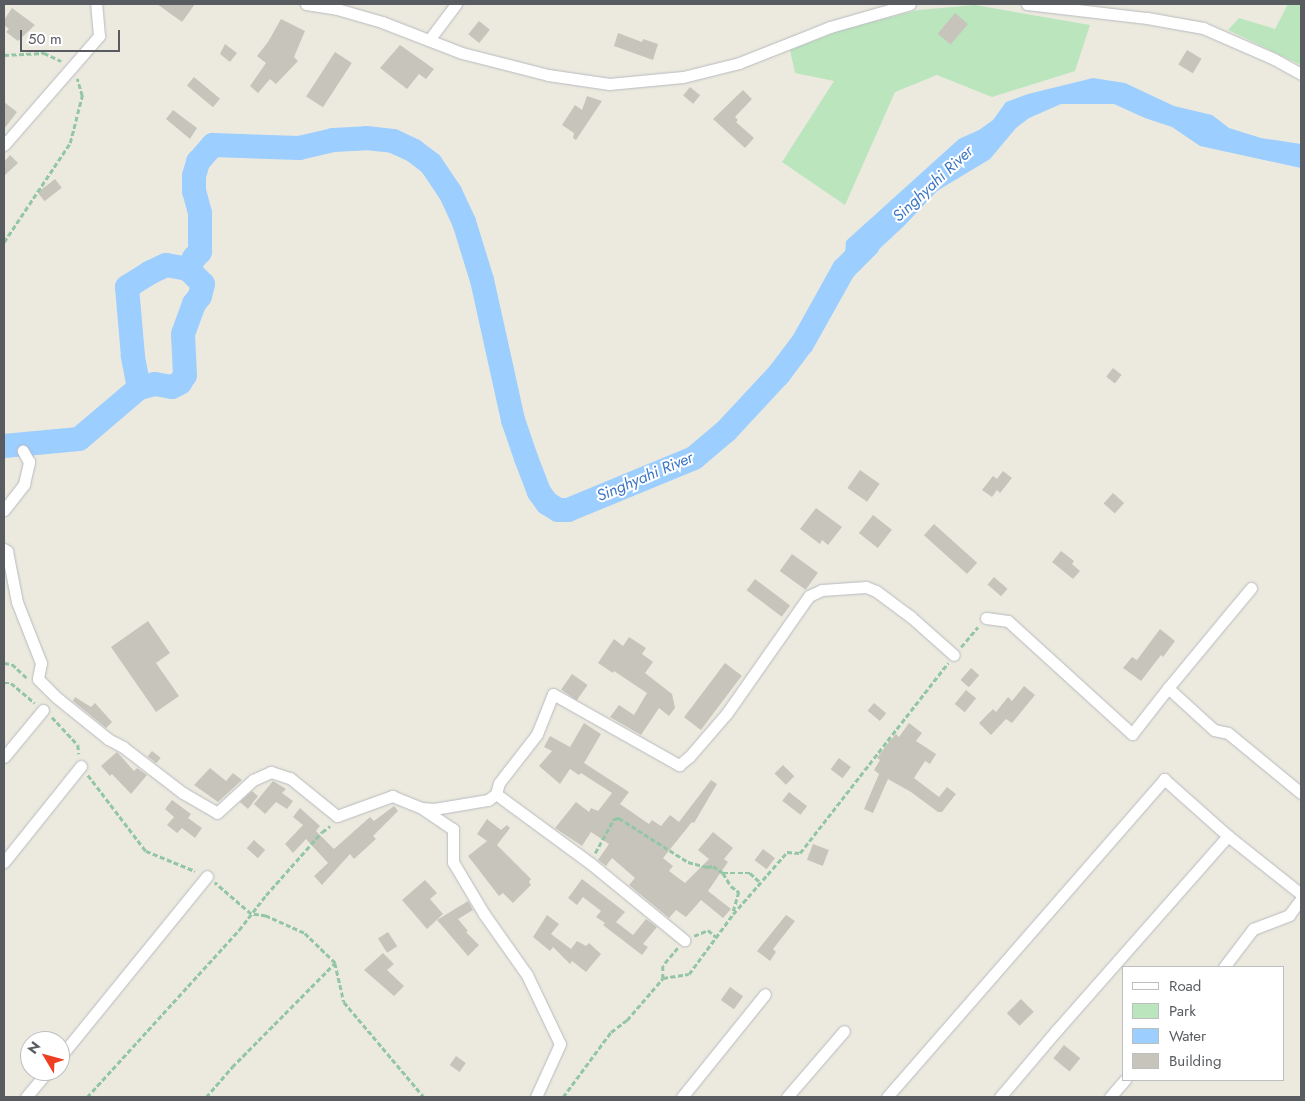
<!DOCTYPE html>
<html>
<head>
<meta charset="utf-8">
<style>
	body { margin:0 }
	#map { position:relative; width:1305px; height:1101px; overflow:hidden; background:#eceadf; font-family:Jost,sans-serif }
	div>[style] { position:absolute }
	.green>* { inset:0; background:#bae5bd }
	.water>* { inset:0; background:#9cceff }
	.river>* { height:24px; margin:-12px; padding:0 12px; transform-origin:12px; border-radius:12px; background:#9cceff }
	.building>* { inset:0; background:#c7c4bc; transform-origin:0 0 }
	.path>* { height:2.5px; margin-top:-1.25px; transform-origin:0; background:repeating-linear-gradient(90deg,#93c6a5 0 5px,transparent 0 7.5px) }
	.roads { filter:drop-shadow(0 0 1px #b7babf) drop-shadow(0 0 1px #b7babf) }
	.street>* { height:11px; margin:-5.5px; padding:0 5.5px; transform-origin:5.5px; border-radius:5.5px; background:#fff }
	span { translate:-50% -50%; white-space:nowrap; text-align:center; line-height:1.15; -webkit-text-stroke:4px #fff; paint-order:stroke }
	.water-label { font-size:16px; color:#3c77c5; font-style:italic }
	.frame { position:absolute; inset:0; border:5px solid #585c61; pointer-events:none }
	.legend { position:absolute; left:1122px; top:966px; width:162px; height:115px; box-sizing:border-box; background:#fff; border:1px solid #bcbec0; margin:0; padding:6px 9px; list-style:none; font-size:15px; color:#585c61 }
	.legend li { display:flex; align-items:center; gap:10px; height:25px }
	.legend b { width:25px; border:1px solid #bcbec0 }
	.north { position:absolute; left:20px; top:1031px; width:50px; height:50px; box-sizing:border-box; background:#fff; border:1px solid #bcbec0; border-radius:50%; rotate:307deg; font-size:14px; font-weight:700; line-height:20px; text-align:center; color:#585c61 }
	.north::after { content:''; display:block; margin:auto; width:18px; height:22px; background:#ee3f23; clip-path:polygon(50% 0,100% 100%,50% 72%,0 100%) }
	.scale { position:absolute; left:20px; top:30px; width:100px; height:22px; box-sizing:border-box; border:2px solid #585c61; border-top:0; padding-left:6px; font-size:15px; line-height:18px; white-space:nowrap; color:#585c61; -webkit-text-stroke:4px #fff; paint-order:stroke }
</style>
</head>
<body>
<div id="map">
	<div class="green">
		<i style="clip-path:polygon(1288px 4px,1301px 4px,1301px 65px,1228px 30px,1239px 18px,1275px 29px)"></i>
		<i style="clip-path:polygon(975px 5px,1090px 25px,1075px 71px,992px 97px,937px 75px,895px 92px,845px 205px,782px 162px,834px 81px,795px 73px,790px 50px,842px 30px,918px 10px)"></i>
	</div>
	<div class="water">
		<i style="clip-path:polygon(1093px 78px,1125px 83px,1174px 106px,1212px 115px,1229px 128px,1261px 138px,1301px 144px,1301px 168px,1200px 146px,1172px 127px,1145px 118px,1114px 104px,1061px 104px,1029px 118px,1016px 128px,990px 159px,937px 191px,904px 226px,863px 264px,844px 269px,846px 241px,959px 139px,979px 130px,993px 120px,1006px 102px,1028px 94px)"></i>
	</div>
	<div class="river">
		<i style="left:139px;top:388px;width:16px;rotate:-14deg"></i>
		<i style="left:155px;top:384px;width:17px;rotate:10deg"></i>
		<i style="left:172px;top:387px;width:9px;rotate:-27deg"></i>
		<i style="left:180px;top:383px;width:9px;rotate:-58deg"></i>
		<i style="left:185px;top:375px;width:41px;rotate:-92.8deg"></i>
		<i style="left:183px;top:334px;width:32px;rotate:-70deg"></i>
		<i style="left:194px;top:304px;width:10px;rotate:-53deg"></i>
		<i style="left:200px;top:296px;width:12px;rotate:-76deg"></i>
		<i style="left:203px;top:284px;width:21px;rotate:-135deg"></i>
		<i style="left:4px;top:446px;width:75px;rotate:-5.3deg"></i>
		<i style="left:79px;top:439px;width:79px;rotate:-40.4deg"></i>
		<i style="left:139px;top:388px;width:33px;rotate:-101deg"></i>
		<i style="left:133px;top:356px;width:69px;rotate:-95deg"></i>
		<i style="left:127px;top:287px;width:26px;rotate:-32deg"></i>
		<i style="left:149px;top:273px;width:19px;rotate:-25deg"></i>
		<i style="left:166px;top:265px;width:22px;rotate:10deg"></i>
		<i style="left:188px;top:269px;width:13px;rotate:-61deg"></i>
		<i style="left:194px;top:258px;width:8px;rotate:-45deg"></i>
		<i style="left:200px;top:252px;width:39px;rotate:-90deg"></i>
		<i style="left:200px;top:213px;width:23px;rotate:-105deg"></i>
		<i style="left:194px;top:191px;width:15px;rotate:-90deg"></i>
		<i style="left:194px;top:176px;width:15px;rotate:-74deg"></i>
		<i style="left:198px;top:162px;width:23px;rotate:-49deg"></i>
		<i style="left:213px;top:145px;width:86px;rotate:2deg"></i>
		<i style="left:299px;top:148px;width:35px;rotate:-13deg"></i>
		<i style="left:333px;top:140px;width:33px;rotate:-3deg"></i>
		<i style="left:366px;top:138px;width:27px;rotate:6deg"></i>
		<i style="left:393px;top:141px;width:23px;rotate:25deg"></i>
		<i style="left:414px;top:151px;width:21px;rotate:37deg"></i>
		<i style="left:431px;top:164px;width:34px;rotate:56deg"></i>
		<i style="left:450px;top:192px;width:33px;rotate:65deg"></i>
		<i style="left:464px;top:222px;width:61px;rotate:72.8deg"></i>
		<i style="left:482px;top:280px;width:143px;rotate:77.5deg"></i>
		<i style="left:513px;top:420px;width:40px;rotate:71.1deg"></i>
		<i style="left:526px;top:458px;width:36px;rotate:69deg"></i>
		<i style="left:539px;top:492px;width:14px;rotate:54deg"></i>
		<i style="left:547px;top:503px;width:13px;rotate:32deg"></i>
		<i style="left:558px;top:510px;width:10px"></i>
		<i style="left:568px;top:510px;width:136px;rotate:-22.4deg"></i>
		<i style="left:694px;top:458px;width:42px;rotate:-40.2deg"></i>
		<i style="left:726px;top:431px;width:78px;rotate:-47.1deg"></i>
		<i style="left:779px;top:374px;width:38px;rotate:-53deg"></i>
		<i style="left:802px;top:344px;width:86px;rotate:-60.8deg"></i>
		<i style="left:844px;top:269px;width:34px;rotate:-45deg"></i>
	</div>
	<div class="building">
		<i style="clip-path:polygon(157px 4px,195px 4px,182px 22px)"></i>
		<i style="clip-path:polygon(12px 8px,35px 25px,18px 41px,6px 32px,9px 29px,4px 25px,4px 20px)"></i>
		<i style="left:955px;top:13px;width:17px;height:27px;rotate:40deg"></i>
		<i style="clip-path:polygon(281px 19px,305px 31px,294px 57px,298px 61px,276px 84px,270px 79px,258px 93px,250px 86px,266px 63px,257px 56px,268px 42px)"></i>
		<i style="left:479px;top:21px;width:14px;height:17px;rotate:39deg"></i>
		<i style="clip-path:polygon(618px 33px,642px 42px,643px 39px,658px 44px,653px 60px,614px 46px)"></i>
		<i style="clip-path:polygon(225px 44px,237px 53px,230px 62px,220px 54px)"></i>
		<i style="clip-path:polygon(400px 45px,434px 69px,426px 79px,419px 74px,407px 89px,380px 68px)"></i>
		<i style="left:1187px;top:50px;width:17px;height:17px;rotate:31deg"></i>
		<i style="left:335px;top:52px;width:20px;height:53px;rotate:33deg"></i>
		<i style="left:194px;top:77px;width:34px;height:11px;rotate:40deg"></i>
		<i style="left:690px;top:87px;width:13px;height:11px;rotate:39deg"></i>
		<i style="clip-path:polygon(743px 90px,752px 99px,735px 117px,738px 120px,736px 122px,754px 138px,745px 148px,713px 119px)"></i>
		<i style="clip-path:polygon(587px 96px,602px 101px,576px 140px,573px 138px,574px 133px,562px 125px,575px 105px,582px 110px)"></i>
		<i style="clip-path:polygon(4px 102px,17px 112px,4px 129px)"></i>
		<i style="clip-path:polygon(173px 110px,197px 128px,190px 139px,166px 119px)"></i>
		<i style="clip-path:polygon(10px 155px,18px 163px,4px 176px,4px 162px)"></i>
		<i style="left:55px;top:179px;width:11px;height:22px;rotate:52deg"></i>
		<i style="left:1113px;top:368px;width:11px;height:11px;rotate:38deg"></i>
		<i style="left:860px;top:470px;width:24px;height:22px;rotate:35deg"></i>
		<i style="clip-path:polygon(1003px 471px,1012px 478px,1000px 493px,997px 490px,992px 497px,982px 490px,993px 476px,997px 479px)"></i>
		<i style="left:1113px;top:493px;width:15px;height:14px;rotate:42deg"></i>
		<i style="clip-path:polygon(816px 508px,842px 527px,828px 545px,822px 540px,820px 544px,800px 529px)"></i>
		<i style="left:873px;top:515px;width:24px;height:23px;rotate:38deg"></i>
		<i style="left:934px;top:524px;width:58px;height:15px;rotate:42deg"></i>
		<i style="clip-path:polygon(1061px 551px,1074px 561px,1072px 564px,1080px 571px,1073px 579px,1052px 562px)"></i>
		<i style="left:792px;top:554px;width:32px;height:21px;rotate:36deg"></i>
		<i style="left:994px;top:577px;width:18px;height:10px;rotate:41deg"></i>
		<i style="left:755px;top:579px;width:44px;height:14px;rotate:37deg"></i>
		<i style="clip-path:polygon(148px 621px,170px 653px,156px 663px,179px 696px,156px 712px,111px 647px)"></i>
		<i style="clip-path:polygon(1160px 629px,1175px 641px,1163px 657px,1161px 655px,1141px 681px,1123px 668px,1132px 657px,1137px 660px)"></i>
		<i style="clip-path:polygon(629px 637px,646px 648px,642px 654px,653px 662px,645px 673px,672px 694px,675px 708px,669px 716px,659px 708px,641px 735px,610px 717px,619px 705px,634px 715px,647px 693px,614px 671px,613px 673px,598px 663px,614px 639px,623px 646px)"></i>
		<i style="left:725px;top:663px;width:21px;height:68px;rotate:37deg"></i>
		<i style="left:971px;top:668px;width:11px;height:16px;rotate:41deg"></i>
		<i style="left:572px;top:674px;width:19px;height:19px;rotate:35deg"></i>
		<i style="clip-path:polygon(1024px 686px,1035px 695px,1012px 723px,1006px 719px,991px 735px,979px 723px,993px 709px,996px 712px,1008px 697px,1012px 701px)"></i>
		<i style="left:966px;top:690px;width:13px;height:18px;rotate:39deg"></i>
		<i style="clip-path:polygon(75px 697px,91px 707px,95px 703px,112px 722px,106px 728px,73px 701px)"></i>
		<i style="left:874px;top:703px;width:16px;height:10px;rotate:40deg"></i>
		<i style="clip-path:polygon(584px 723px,601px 734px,584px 763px,629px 792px,620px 804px,649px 824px,652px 820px,661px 826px,670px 815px,679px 822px,711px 780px,717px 784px,694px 823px,692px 822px,663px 858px,673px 866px,669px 871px,685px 883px,709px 859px,698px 850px,713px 832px,733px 848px,724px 859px,728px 862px,708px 891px,731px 909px,723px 918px,701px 900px,686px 917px,676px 910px,669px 918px,629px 885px,635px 878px,612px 858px,606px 866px,598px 860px,609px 844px,591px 832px,582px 846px,555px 828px,576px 802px,589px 812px,591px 808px,598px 811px,612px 793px,581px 773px,579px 775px,570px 769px,560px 784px,539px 766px,552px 751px,544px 747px,550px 736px,570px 747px)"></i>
		<i style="clip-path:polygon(909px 723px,922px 733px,916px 741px,936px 754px,930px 764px,925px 761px,914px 778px,939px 797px,947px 787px,956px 794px,942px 812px,938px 812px,911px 792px,888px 779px,873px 813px,864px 809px,879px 774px,874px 770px,880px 760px,877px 758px,889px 742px,896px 734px,899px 737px)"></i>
		<i style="left:152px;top:751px;width:11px;height:7px;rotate:38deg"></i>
		<i style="clip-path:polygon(117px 752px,134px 771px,137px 768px,147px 775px,131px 794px,112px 774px,110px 776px,101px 766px)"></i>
		<i style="left:839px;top:758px;width:15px;height:14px;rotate:37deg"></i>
		<i style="left:783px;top:765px;width:16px;height:12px;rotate:45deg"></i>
		<i style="clip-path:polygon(210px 768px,226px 781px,233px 773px,242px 780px,218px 802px,194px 785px)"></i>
		<i style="clip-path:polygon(273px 781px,286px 789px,282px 793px,293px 801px,287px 809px,276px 802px,265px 814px,254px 804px)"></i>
		<i style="clip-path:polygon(252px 791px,258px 796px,248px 809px,240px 802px)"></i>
		<i style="left:789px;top:792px;width:23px;height:11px;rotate:38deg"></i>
		<i style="clip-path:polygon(172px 800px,191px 814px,188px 818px,202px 828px,195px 838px,182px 828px,177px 833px,167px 825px,174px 817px,165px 809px)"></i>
		<i style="clip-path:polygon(394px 806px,398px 811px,373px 836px,376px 839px,354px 859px,350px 854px,322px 885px,314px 876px,328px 863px,306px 839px,293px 853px,285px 844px,303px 825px,293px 817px,300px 808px,320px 826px,316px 831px,334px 849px,370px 817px,374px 821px)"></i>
		<i style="clip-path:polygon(487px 819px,501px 830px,507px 825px,510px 828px,497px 845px,531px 879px,529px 882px,531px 885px,513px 903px,503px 893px,499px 896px,468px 856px,487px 841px,477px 834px)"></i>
		<i style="left:254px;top:840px;width:15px;height:11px;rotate:42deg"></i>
		<i style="left:813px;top:844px;width:17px;height:17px;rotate:21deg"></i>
		<i style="left:763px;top:849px;width:15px;height:14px;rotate:37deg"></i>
		<i style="clip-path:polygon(582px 879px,625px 912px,616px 922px,633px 935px,646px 919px,657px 927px,643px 944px,648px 947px,642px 955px,603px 925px,605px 923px,596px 917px,601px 911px,583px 897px,577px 905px,568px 898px)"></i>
		<i style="clip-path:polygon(425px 880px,437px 893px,430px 899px,443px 914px,427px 929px,402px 900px)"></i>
		<i style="clip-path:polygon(468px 901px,473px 910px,458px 919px,468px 931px,466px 932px,479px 945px,468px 956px,437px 920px)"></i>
		<i style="clip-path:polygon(547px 915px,559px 924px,551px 934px,571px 949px,577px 941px,586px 946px,589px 943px,601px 954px,586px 972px,572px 961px,570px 964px,553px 947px,550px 951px,533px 937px)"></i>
		<i style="clip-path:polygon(786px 915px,795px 921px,773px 949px,776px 952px,770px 961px,757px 951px)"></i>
		<i style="left:388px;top:932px;width:17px;height:12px;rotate:57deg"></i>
		<i style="clip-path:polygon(383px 953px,394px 964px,387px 970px,404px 986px,394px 996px,364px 970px)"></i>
		<i style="left:730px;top:987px;width:16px;height:16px;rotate:35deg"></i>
		<i style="left:1021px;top:999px;width:18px;height:20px;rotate:45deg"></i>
		<i style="left:1064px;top:1045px;width:21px;height:17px;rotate:39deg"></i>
		<i style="left:456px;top:1056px;width:12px;height:11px;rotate:35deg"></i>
	</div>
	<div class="path">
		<i style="left:4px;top:55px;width:40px;rotate:-2.9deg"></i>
		<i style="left:44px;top:53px;width:19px;rotate:25deg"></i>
		<i style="left:4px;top:242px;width:119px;rotate:-56.3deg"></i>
		<i style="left:70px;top:143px;width:49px;rotate:-75.7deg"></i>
		<i style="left:82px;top:96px;width:18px;rotate:-106deg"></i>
		<i style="left:961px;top:647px;width:26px;rotate:-50deg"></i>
		<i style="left:4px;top:663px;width:8px;rotate:7deg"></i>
		<i style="left:12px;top:664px;width:21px;rotate:43deg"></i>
		<i style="left:4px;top:683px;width:7px"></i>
		<i style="left:11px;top:683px;width:31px;rotate:40deg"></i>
		<i style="left:52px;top:717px;width:38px;rotate:47deg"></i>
		<i style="left:78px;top:745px;width:9px;rotate:84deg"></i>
		<i style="left:88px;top:775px;width:96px;rotate:52.7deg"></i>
		<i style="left:146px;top:851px;width:53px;rotate:22.2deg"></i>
		<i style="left:595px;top:853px;width:39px;rotate:-61deg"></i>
		<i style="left:614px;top:819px;width:5px;rotate:-11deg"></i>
		<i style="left:619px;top:818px;width:82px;rotate:32.5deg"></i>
		<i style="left:688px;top:862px;width:20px;rotate:15deg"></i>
		<i style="left:707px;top:867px;width:6px;rotate:-9deg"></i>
		<i style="left:713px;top:866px;width:12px;rotate:35deg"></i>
		<i style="left:723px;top:873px;width:27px"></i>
		<i style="left:750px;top:873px;width:13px;rotate:42deg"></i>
		<i style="left:723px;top:873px;width:15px;rotate:58deg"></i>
		<i style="left:731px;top:886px;width:10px;rotate:37deg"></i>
		<i style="left:739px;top:892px;width:22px;rotate:106deg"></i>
		<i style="left:694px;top:936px;width:15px;rotate:-23deg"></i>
		<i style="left:708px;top:930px;width:11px;rotate:41deg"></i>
		<i style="left:678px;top:948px;width:23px;rotate:130deg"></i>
		<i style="left:663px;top:966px;width:12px;rotate:90deg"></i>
		<i style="left:663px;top:978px;width:26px;rotate:-9deg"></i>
		<i style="left:689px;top:974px;width:74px;rotate:-53.7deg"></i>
		<i style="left:733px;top:914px;width:82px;rotate:-48.9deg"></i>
		<i style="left:787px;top:852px;width:13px;rotate:4deg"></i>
		<i style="left:800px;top:853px;width:241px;rotate:-52.1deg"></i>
		<i style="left:335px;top:963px;width:40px;rotate:77deg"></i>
		<i style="left:344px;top:1002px;width:124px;rotate:49.9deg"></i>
		<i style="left:87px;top:1097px;width:226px;rotate:-47.7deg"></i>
		<i style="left:239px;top:930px;width:44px;rotate:-52.4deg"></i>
		<i style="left:266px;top:895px;width:84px;rotate:-48.4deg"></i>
		<i style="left:322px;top:832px;width:10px;rotate:-37deg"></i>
		<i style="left:206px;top:1097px;width:40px;rotate:-49deg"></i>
		<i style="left:232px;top:1067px;width:146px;rotate:-45.3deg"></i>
		<i style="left:335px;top:963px;width:43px;rotate:-135.9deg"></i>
		<i style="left:304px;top:933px;width:42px;rotate:-155.9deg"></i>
		<i style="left:266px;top:916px;width:15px;rotate:-172deg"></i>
		<i style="left:251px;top:914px;width:48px;rotate:-139.3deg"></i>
		<i style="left:563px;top:1097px;width:81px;rotate:-53.6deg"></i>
		<i style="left:611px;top:1032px;width:20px;rotate:-37deg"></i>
		<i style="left:627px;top:1020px;width:55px;rotate:-49.4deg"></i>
	</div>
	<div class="roads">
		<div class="street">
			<i style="left:306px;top:4px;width:31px;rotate:9deg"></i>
			<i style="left:337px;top:9px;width:47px;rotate:16.1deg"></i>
			<i style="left:382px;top:22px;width:86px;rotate:21.2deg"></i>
			<i style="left:462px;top:53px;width:89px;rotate:14.3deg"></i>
			<i style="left:548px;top:75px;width:62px;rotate:8.4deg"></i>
			<i style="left:609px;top:84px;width:74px;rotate:-5.4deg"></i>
			<i style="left:683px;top:77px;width:58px;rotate:-14deg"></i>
			<i style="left:739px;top:63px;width:98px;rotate:-21.6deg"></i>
			<i style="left:830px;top:27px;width:83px;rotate:-16deg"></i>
			<i style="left:1027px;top:4px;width:121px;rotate:6.7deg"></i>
			<i style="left:1147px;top:18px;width:57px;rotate:10.1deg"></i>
			<i style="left:1203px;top:28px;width:77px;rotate:23.6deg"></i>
			<i style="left:1274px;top:59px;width:31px;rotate:29deg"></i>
			<i style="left:429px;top:40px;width:45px;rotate:-53.1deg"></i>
			<i style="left:4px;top:145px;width:145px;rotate:-48.9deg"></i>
			<i style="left:99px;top:36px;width:32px;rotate:-95deg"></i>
			<i style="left:4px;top:510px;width:33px;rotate:-52deg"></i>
			<i style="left:24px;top:484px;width:23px;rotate:-77deg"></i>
			<i style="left:29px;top:462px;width:13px;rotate:-119deg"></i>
			<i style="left:4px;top:549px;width:4px;rotate:34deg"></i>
			<i style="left:7px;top:551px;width:52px;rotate:78.9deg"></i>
			<i style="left:17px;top:602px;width:66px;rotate:68.5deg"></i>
			<i style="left:41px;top:663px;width:16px;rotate:101deg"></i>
			<i style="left:38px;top:679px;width:25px;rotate:45deg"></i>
			<i style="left:56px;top:697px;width:67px;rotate:38.9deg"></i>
			<i style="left:108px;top:739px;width:17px;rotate:28deg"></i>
			<i style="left:123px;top:747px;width:76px;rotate:37.5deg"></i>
			<i style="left:183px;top:793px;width:39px;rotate:30deg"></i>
			<i style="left:217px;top:813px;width:49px;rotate:-42.5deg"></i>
			<i style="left:253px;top:780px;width:20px;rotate:-24deg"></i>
			<i style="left:271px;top:772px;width:20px;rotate:18deg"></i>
			<i style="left:290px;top:778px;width:60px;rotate:39deg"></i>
			<i style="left:337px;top:816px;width:59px;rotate:-20deg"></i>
			<i style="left:392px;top:796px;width:32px;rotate:22deg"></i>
			<i style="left:422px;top:808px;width:12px;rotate:5deg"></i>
			<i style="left:434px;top:809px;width:55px;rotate:-9.5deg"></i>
			<i style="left:488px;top:800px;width:10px;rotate:-37deg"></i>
			<i style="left:496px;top:794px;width:11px;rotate:-75deg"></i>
			<i style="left:499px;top:783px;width:62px;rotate:-52.2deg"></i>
			<i style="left:537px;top:734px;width:43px;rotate:-68.2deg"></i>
			<i style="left:553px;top:694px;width:145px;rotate:29.4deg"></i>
			<i style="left:679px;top:765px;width:13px;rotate:-39deg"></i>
			<i style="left:689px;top:757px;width:58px;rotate:-49.2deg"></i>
			<i style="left:727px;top:713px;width:143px;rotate:-55deg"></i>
			<i style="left:809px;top:596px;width:14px;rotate:-25deg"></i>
			<i style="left:822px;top:590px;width:44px;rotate:-3.9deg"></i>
			<i style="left:866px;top:587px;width:11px;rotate:22deg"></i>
			<i style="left:876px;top:591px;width:44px;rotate:36.6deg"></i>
			<i style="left:911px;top:617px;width:57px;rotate:41.5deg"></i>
			<i style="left:986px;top:618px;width:22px;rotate:8deg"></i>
			<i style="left:1008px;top:621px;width:168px;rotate:42.3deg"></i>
			<i style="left:1132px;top:734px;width:58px;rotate:-52deg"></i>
			<i style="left:1168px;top:688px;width:62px;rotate:42.4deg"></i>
			<i style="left:1214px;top:730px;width:14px;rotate:12deg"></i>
			<i style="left:1228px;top:733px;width:94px;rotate:39.4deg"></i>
			<i style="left:1168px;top:688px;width:130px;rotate:-50.3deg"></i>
			<i style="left:4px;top:757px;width:61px;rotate:-50.3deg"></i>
			<i style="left:496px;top:794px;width:117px;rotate:36.3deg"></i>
			<i style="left:590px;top:863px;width:122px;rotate:39.3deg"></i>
			<i style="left:423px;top:809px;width:36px;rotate:34deg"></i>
			<i style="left:453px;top:829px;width:33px;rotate:90deg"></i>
			<i style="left:453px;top:862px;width:61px;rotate:59.2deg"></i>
			<i style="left:484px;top:914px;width:75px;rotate:54.8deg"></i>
			<i style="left:527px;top:975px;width:76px;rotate:64.4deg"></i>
			<i style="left:560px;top:1044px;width:58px;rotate:114.4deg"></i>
			<i style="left:4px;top:862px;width:123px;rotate:-51.3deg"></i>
			<i style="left:1224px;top:967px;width:48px;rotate:-52.7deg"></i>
			<i style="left:1253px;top:929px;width:39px;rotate:-21deg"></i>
			<i style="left:1289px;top:915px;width:20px;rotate:-53deg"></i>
			<i style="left:60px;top:1057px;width:233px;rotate:-50.9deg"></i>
			<i style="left:26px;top:1097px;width:34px;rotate:-50deg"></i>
			<i style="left:682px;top:1097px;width:132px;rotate:-51.1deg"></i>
			<i style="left:787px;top:1097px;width:87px;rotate:-49.2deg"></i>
			<i style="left:887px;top:1097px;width:422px;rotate:-48.9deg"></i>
			<i style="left:1164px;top:779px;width:86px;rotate:41.7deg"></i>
			<i style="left:1000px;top:1097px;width:87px;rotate:-49.7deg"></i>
			<i style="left:1056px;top:1031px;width:260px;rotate:-48.6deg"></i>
			<i style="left:1228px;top:836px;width:93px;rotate:38.5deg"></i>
			<i style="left:1110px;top:1097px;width:23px;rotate:-49deg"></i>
		</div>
	</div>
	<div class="water-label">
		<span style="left:933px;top:184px;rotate:-43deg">Singhyahi River</span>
		<span style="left:645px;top:477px;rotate:-23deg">Singhyahi River</span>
	</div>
	<div class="frame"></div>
	<ul class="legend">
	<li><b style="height:6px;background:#fff"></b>Road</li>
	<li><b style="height:14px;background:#bae5bd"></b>Park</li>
	<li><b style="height:14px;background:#9cceff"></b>Water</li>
	<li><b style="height:14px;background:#c7c4bc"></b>Building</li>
	</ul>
	<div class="north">N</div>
	<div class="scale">50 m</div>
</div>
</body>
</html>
